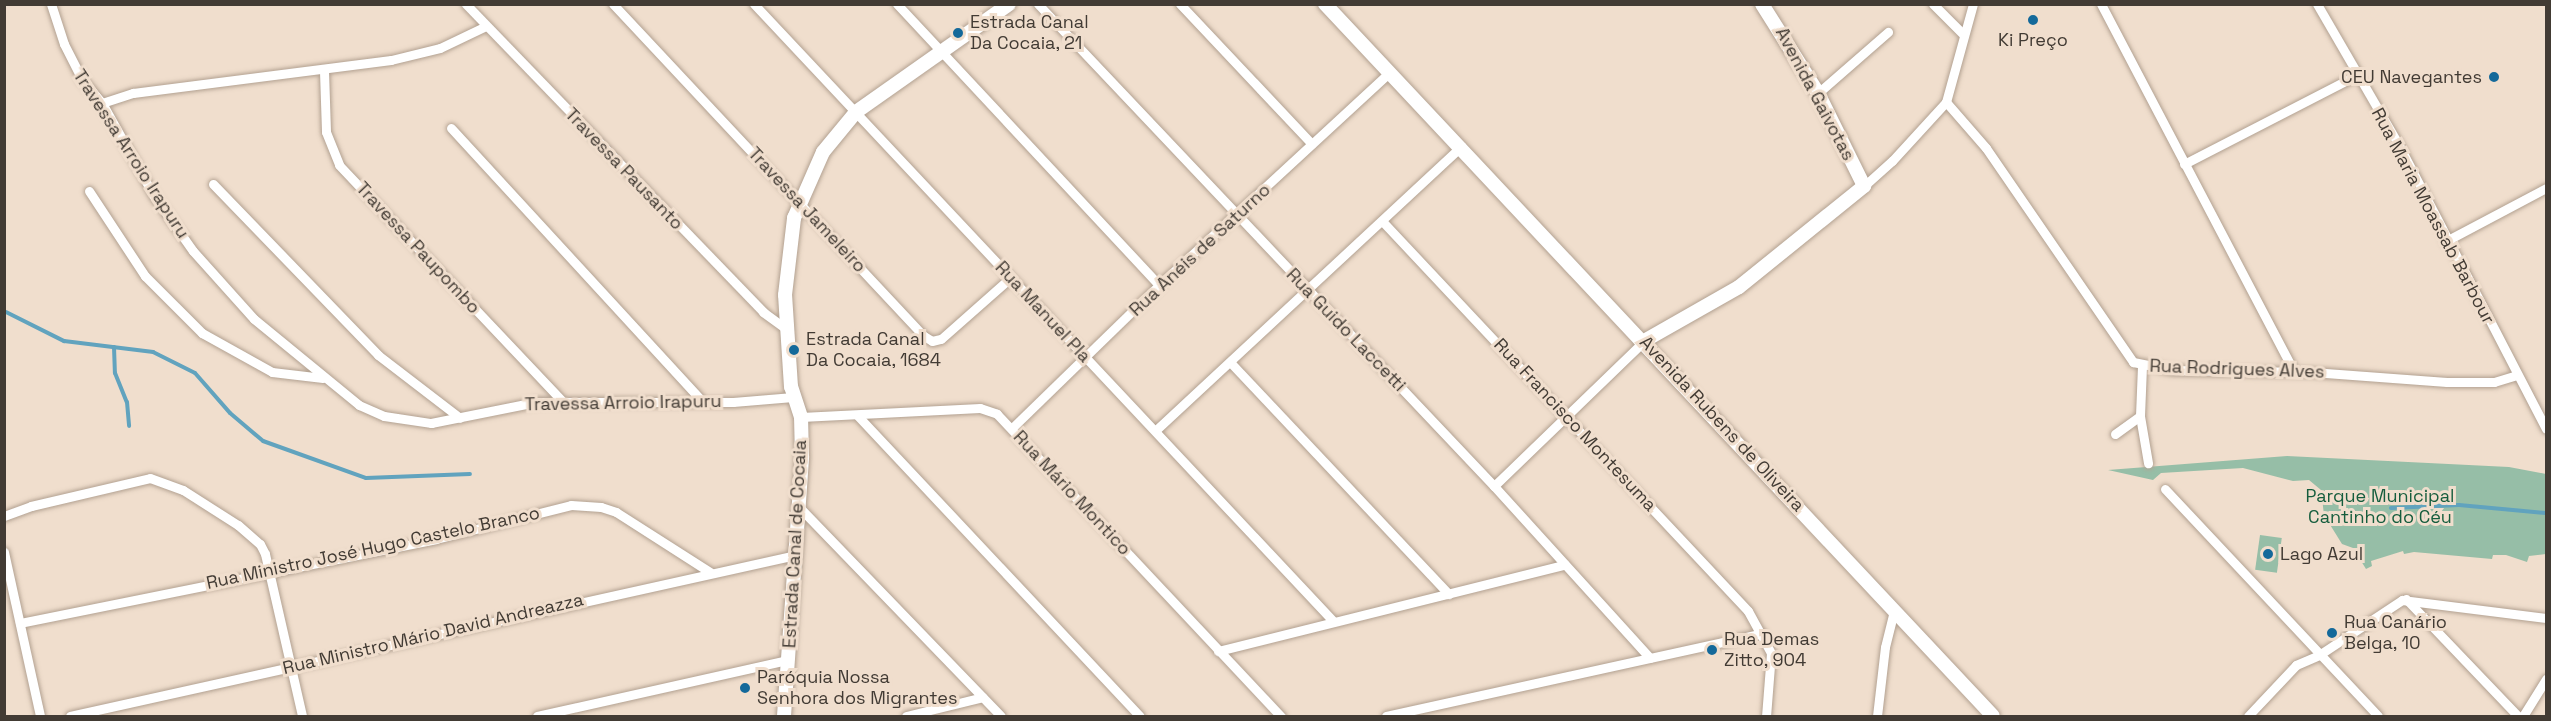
<!DOCTYPE html>
<html>
<head>
<meta charset="utf-8">
<style>
	body { margin:0 }
	#map { position:relative; width:2551px; height:721px; overflow:hidden; background:#f0decd; font-family:"Space Grotesk",sans-serif }
	div>[style] { position:absolute }
	.green>* { inset:0; background:#96bea7; transform-origin:0 0 }
	.stream>* { height:4px; margin:-2px; padding:0 2px; transform-origin:2px; border-radius:2px; background:#61a3be }
	.roads { filter:drop-shadow(0 0 2px #b2a191) drop-shadow(0 0 2px #b2a191) }
	.street>* { height:9px; margin:-4.5px; padding:0 4.5px; transform-origin:4.5px; border-radius:4.5px; background:#fff }
	.secondary>* { height:14px; margin:-7px; padding:0 7px; transform-origin:7px; border-radius:7px; background:#fff }
	.dots>* { width:16px; height:16px; translate:-50% -50%; box-sizing:border-box; border:3px solid #f0decd; border-radius:50% }
	span { translate:-50% -50%; white-space:nowrap; text-align:center; line-height:1.15; -webkit-text-stroke:6px #f0decd; paint-order:stroke }
	.poi-label { font-size:18px; color:#423b34 }
	.left { translate:0 -50%; text-align:left }
	.right { translate:-100% -50%; text-align:right }
	.street-label { font-size:18px; color:#423b34 }
	.park-label { font-size:18px; color:#155d3d }
	.frame { position:absolute; inset:0; border:6px solid #423b34; pointer-events:none }
</style>
</head>
<body>
<div id="map">
	<div class="green">
		<i style="clip-path:polygon(2287px 456px,2509px 467px,2546px 474px,2546px 554px,2529px 556px,2527px 562px,2506px 555px,2493px 555px,2492px 559px,2414px 552px,2404px 554px,2403px 551px,2371px 561px,2372px 566px,2366px 569px,2353px 548px,2342px 544px,2324px 515px,2321px 490px,2309px 480px,2293px 481px,2243px 468px,2161px 473px,2153px 480px,2108px 470px)"></i>
		<i style="left:2260px;top:535px;width:22px;height:35px;rotate:8deg"></i>
	</div>
	<div class="stream">
		<i style="left:6px;top:312px;width:65px;rotate:26.6deg"></i>
		<i style="left:64px;top:341px;width:90px;rotate:7deg"></i>
		<i style="left:153px;top:352px;width:47px;rotate:26.6deg"></i>
		<i style="left:195px;top:373px;width:53px;rotate:48.8deg"></i>
		<i style="left:230px;top:413px;width:43px;rotate:40.3deg"></i>
		<i style="left:263px;top:441px;width:109px;rotate:19.8deg"></i>
		<i style="left:366px;top:478px;width:104px;rotate:-2.2deg"></i>
		<i style="left:114px;top:347px;width:26px;rotate:88deg"></i>
		<i style="left:115px;top:373px;width:31px;rotate:68deg"></i>
		<i style="left:127px;top:402px;width:24px;rotate:85deg"></i>
		<i style="left:2391px;top:508px;width:68px;rotate:-2.5deg"></i>
		<i style="left:2459px;top:505px;width:87px;rotate:5.3deg"></i>
	</div>
	<div class="roads">
		<div class="street">
			<i style="left:51px;top:4px;width:42px;rotate:72deg"></i>
			<i style="left:64px;top:44px;width:38px;rotate:63deg"></i>
			<i style="left:81px;top:78px;width:33px;rotate:50deg"></i>
			<i style="left:102px;top:103px;width:107px;rotate:60.8deg"></i>
			<i style="left:154px;top:196px;width:67px;rotate:54.7deg"></i>
			<i style="left:193px;top:251px;width:91px;rotate:48.1deg"></i>
			<i style="left:254px;top:319px;width:136px;rotate:39.3deg"></i>
			<i style="left:359px;top:405px;width:27px;rotate:24deg"></i>
			<i style="left:384px;top:416px;width:48px;rotate:8.5deg"></i>
			<i style="left:431px;top:423px;width:107px;rotate:-11.3deg"></i>
			<i style="left:536px;top:402px;width:197px"></i>
			<i style="left:733px;top:402px;width:60px;rotate:-4.8deg"></i>
			<i style="left:466px;top:4px;width:428px;rotate:46deg"></i>
			<i style="left:763px;top:312px;width:29px;rotate:36deg"></i>
			<i style="left:613px;top:4px;width:455px;rotate:46.9deg"></i>
			<i style="left:924px;top:336px;width:9px;rotate:32deg"></i>
			<i style="left:932px;top:341px;width:9px;rotate:-13deg"></i>
			<i style="left:941px;top:339px;width:92px;rotate:-41.5deg"></i>
			<i style="left:754px;top:4px;width:845px;rotate:46.82deg"></i>
			<i style="left:897px;top:4px;width:384px;rotate:47deg"></i>
			<i style="left:1038px;top:4px;width:664px;rotate:46.59deg"></i>
			<i style="left:1494px;top:486px;width:232px;rotate:47.8deg"></i>
			<i style="left:1180px;top:4px;width:192px;rotate:46.7deg"></i>
			<i style="left:1933px;top:4px;width:42px;rotate:45deg"></i>
			<i style="left:2101px;top:4px;width:415px;rotate:62.3deg"></i>
			<i style="left:2317px;top:4px;width:168px;rotate:59.9deg"></i>
			<i style="left:2401px;top:149px;width:315px;rotate:62.6deg"></i>
			<i style="left:324px;top:71px;width:61px;rotate:88.1deg"></i>
			<i style="left:326px;top:132px;width:35px;rotate:68deg"></i>
			<i style="left:339px;top:165px;width:326px;rotate:46.6deg"></i>
			<i style="left:1818px;top:93px;width:93px;rotate:-41.1deg"></i>
			<i style="left:1946px;top:102px;width:61px;rotate:49deg"></i>
			<i style="left:1986px;top:148px;width:260px;rotate:55.5deg"></i>
			<i style="left:2133px;top:362px;width:41px;rotate:11.3deg"></i>
			<i style="left:2173px;top:370px;width:139px;rotate:0.8deg"></i>
			<i style="left:2312px;top:372px;width:135px;rotate:4.2deg"></i>
			<i style="left:2447px;top:382px;width:47px"></i>
			<i style="left:2494px;top:382px;width:24px;rotate:-17deg"></i>
			<i style="left:102px;top:103px;width:33px;rotate:-18deg"></i>
			<i style="left:133px;top:93px;width:260px;rotate:-7.3deg"></i>
			<i style="left:391px;top:60px;width:50px;rotate:-13.8deg"></i>
			<i style="left:440px;top:48px;width:51px;rotate:-25.6deg"></i>
			<i style="left:451px;top:128px;width:371px;rotate:47.4deg"></i>
			<i style="left:2184px;top:164px;width:195px;rotate:-27.2deg"></i>
			<i style="left:213px;top:184px;width:238px;rotate:46deg"></i>
			<i style="left:378px;top:355px;width:103px;rotate:37.5deg"></i>
			<i style="left:1864px;top:186px;width:38px;rotate:-42deg"></i>
			<i style="left:1892px;top:161px;width:80px;rotate:-47.5deg"></i>
			<i style="left:1946px;top:102px;width:102px;rotate:-74.6deg"></i>
			<i style="left:89px;top:191px;width:102px;rotate:56.6deg"></i>
			<i style="left:145px;top:276px;width:81px;rotate:45deg"></i>
			<i style="left:202px;top:333px;width:80px;rotate:29.1deg"></i>
			<i style="left:272px;top:372px;width:51px;rotate:6.7deg"></i>
			<i style="left:1383px;top:222px;width:533px;rotate:46.82deg"></i>
			<i style="left:1748px;top:611px;width:48px;rotate:61.3deg"></i>
			<i style="left:1771px;top:653px;width:63px;rotate:94.5deg"></i>
			<i style="left:2446px;top:241px;width:113px;rotate:-27.9deg"></i>
			<i style="left:1230px;top:362px;width:319px;rotate:46.7deg"></i>
			<i style="left:2142px;top:366px;width:50px;rotate:92.3deg"></i>
			<i style="left:2140px;top:416px;width:48px;rotate:80.3deg"></i>
			<i style="left:857px;top:415px;width:413px;rotate:46.8deg"></i>
			<i style="left:801px;top:417px;width:179px;rotate:-2.9deg"></i>
			<i style="left:980px;top:408px;width:18px;rotate:19deg"></i>
			<i style="left:997px;top:414px;width:415px;rotate:46.8deg"></i>
			<i style="left:1013px;top:427px;width:204px;rotate:-44.2deg"></i>
			<i style="left:1159px;top:285px;width:311px;rotate:-42.7deg"></i>
			<i style="left:1156px;top:430px;width:417px;rotate:-42.9deg"></i>
			<i style="left:2115px;top:434px;width:31px;rotate:-36deg"></i>
			<i style="left:1494px;top:486px;width:209px;rotate:-44deg"></i>
			<i style="left:2165px;top:489px;width:311px;rotate:46.8deg"></i>
			<i style="left:800px;top:508px;width:289px;rotate:46deg"></i>
			<i style="left:4px;top:516px;width:29px;rotate:-20deg"></i>
			<i style="left:31px;top:506px;width:122px;rotate:-13.2deg"></i>
			<i style="left:150px;top:478px;width:35px;rotate:20deg"></i>
			<i style="left:183px;top:490px;width:65px;rotate:32.5deg"></i>
			<i style="left:238px;top:525px;width:29px;rotate:41deg"></i>
			<i style="left:260px;top:544px;width:11px;rotate:63deg"></i>
			<i style="left:265px;top:554px;width:166px;rotate:77.1deg"></i>
			<i style="left:4px;top:552px;width:168px;rotate:77.6deg"></i>
			<i style="left:2406px;top:599px;width:162px;rotate:46.3deg"></i>
			<i style="left:20px;top:623px;width:424px;rotate:-11.4deg"></i>
			<i style="left:436px;top:539px;width:139px;rotate:-14.1deg"></i>
			<i style="left:571px;top:505px;width:30px;rotate:4deg"></i>
			<i style="left:601px;top:507px;width:16px;rotate:18deg"></i>
			<i style="left:616px;top:512px;width:112px;rotate:32.6deg"></i>
			<i style="left:1218px;top:651px;width:357px;rotate:-14deg"></i>
			<i style="left:70px;top:716px;width:744px;rotate:-12.5deg"></i>
			<i style="left:537px;top:716px;width:257px;rotate:-12.6deg"></i>
			<i style="left:906px;top:716px;width:79px;rotate:-13.9deg"></i>
			<i style="left:1386px;top:716px;width:385px;rotate:-12.4deg"></i>
			<i style="left:1877px;top:716px;width:69px;rotate:-83.4deg"></i>
			<i style="left:1885px;top:647px;width:38px;rotate:-76deg"></i>
			<i style="left:2248px;top:716px;width:70px;rotate:-46.7deg"></i>
			<i style="left:2296px;top:665px;width:25px;rotate:-23deg"></i>
			<i style="left:2319px;top:655px;width:100px;rotate:-33.5deg"></i>
			<i style="left:2402px;top:600px;width:145px;rotate:7.1deg"></i>
			<i style="left:2523px;top:716px;width:44px;rotate:-58.1deg"></i>
		</div>
		<div class="secondary">
			<i style="left:1325px;top:4px;width:976px;rotate:46.83deg"></i>
			<i style="left:1644px;top:341px;width:109px;rotate:-29.6deg"></i>
			<i style="left:1739px;top:287px;width:161px;rotate:-38.9deg"></i>
			<i style="left:1864px;top:186px;width:104px;rotate:-116.3deg"></i>
			<i style="left:1818px;top:93px;width:105px;rotate:-122.2deg"></i>
			<i style="left:784px;top:716px;width:260px;rotate:-86deg"></i>
			<i style="left:802px;top:457px;width:40px;rotate:-91.4deg"></i>
			<i style="left:801px;top:417px;width:32px;rotate:-108deg"></i>
			<i style="left:791px;top:387px;width:92px;rotate:-93.7deg"></i>
			<i style="left:785px;top:295px;width:78px;rotate:-83.3deg"></i>
			<i style="left:794px;top:218px;width:72px;rotate:-66.3deg"></i>
			<i style="left:823px;top:152px;width:52px;rotate:-50.5deg"></i>
			<i style="left:856px;top:112px;width:187px;rotate:-35.2deg"></i>
		</div>
	</div>
	<div class="dots">
		<i style="left:2033px;top:20px;background:#14699a"></i>
		<i style="left:958px;top:33px;background:#14699a"></i>
		<i style="left:2494px;top:77px;background:#14699a"></i>
		<i style="left:794px;top:350px;background:#14699a"></i>
		<i style="left:2268px;top:554px;background:#14699a"></i>
		<i style="left:2332px;top:633px;background:#14699a"></i>
		<i style="left:1712px;top:650px;background:#14699a"></i>
		<i style="left:745px;top:688px;background:#14699a"></i>
	</div>
	<div class="poi-label">
		<span class="left" style="left:970px;top:33px">Estrada Canal<br>Da Cocaia, 21</span>
		<span style="left:2033px;top:40px">Ki Preço</span>
		<span class="right" style="left:2482px;top:77px">CEU Navegantes</span>
		<span class="left" style="left:806px;top:350px">Estrada Canal<br>Da Cocaia, 1684</span>
		<span class="left" style="left:2280px;top:554px">Lago Azul</span>
		<span class="left" style="left:2344px;top:633px">Rua Canário<br>Belga, 10</span>
		<span class="left" style="left:1724px;top:650px">Rua Demas<br>Zitto, 904</span>
		<span class="left" style="left:757px;top:688px">Paróquia Nossa<br>Senhora dos Migrantes</span>
	</div>
	<div class="street-label">
		<span style="left:1815px;top:94px;rotate:62deg">Avenida Gaivotas</span>
		<span style="left:131px;top:154px;rotate:57deg">Travessa Arroio Irapuru</span>
		<span style="left:624px;top:169px;rotate:46deg">Travessa Pausanto</span>
		<span style="left:807px;top:210px;rotate:47deg">Travessa Jameleiro</span>
		<span style="left:2433px;top:216px;rotate:62deg">Rua Maria Moassab Barbour</span>
		<span style="left:418px;top:248px;rotate:47deg">Travessa Paupombo</span>
		<span style="left:1200px;top:250px;rotate:-43deg">Rua Anéis de Saturno</span>
		<span style="left:1043px;top:312px;rotate:47deg">Rua Manuel Pla</span>
		<span style="left:1346px;top:330px;rotate:46deg">Rua Guido Laccetti</span>
		<span style="left:2237px;top:369px;rotate:2deg">Rua Rodrigues Alves</span>
		<span style="left:623px;top:403px;rotate:-1deg">Travessa Arroio Irapuru</span>
		<span style="left:1722px;top:424px;rotate:47deg">Avenida Rubens de Oliveira</span>
		<span style="left:1575px;top:425px;rotate:47deg">Rua Francisco Montesuma</span>
		<span style="left:1072px;top:493px;rotate:47deg">Rua Mário Montico</span>
		<span style="left:795px;top:544px;rotate:-87deg">Estrada Canal de Cocaia</span>
		<span style="left:373px;top:548px;rotate:-12deg">Rua Ministro José Hugo Castelo Branco</span>
		<span style="left:433px;top:634px;rotate:-13deg">Rua Ministro Mário David Andreazza</span>
	</div>
	<div class="park-label">
		<span style="left:2380px;top:507px">Parque Municipal<br>Cantinho do Céu</span>
	</div>
	<div class="frame"></div>
</div>
</body>
</html>
